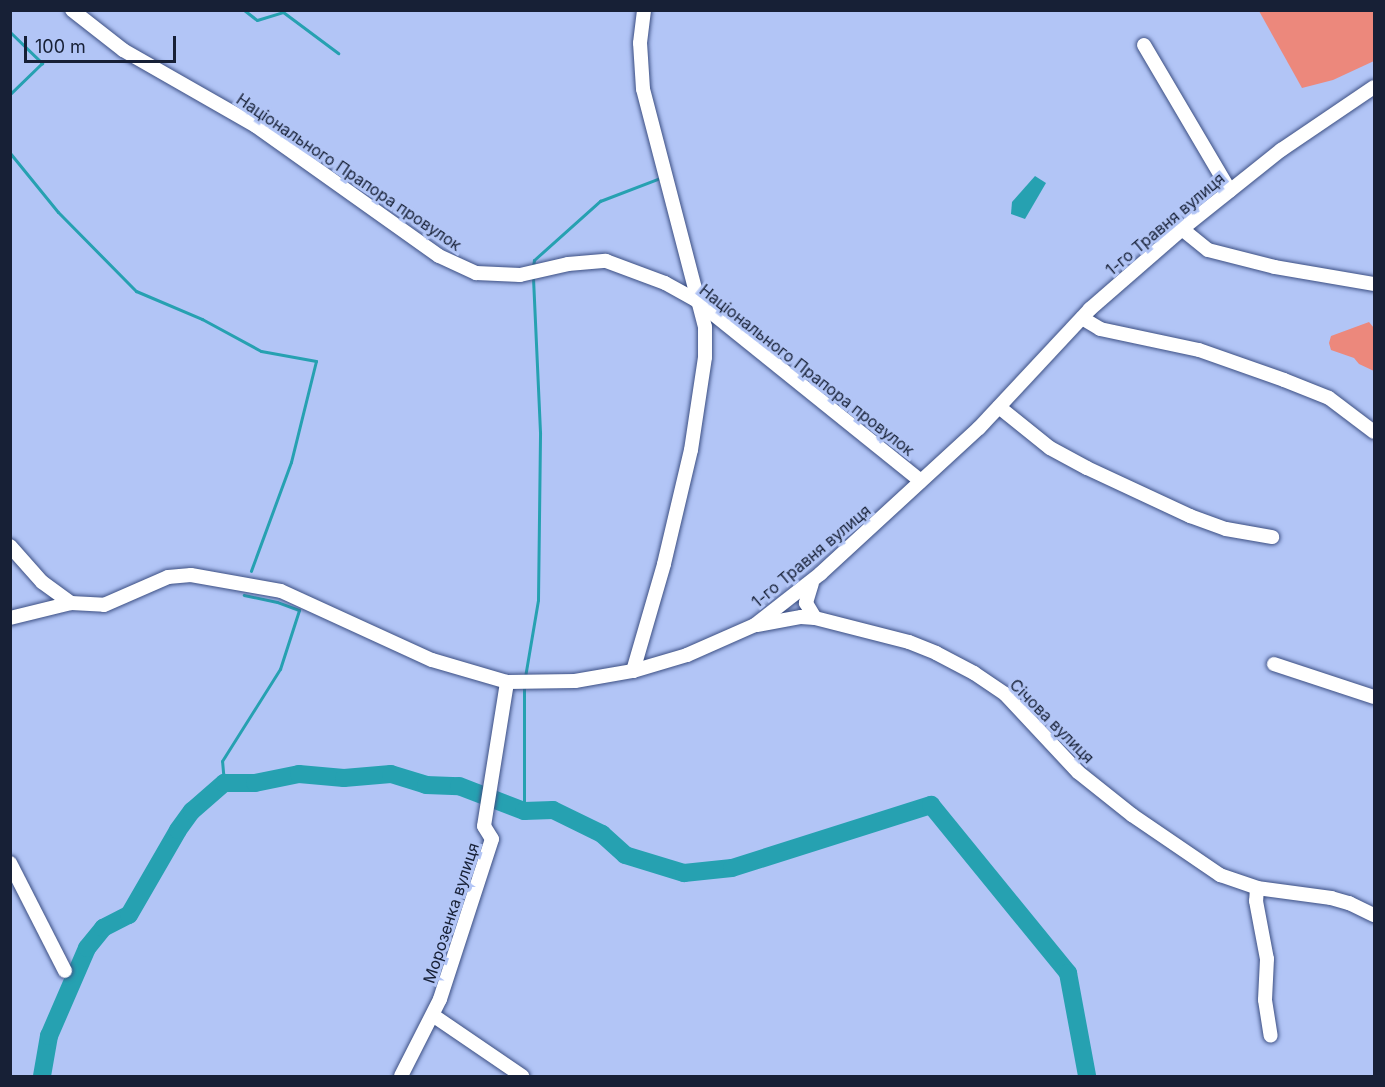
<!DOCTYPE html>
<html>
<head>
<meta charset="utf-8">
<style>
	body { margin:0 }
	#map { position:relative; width:1385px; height:1087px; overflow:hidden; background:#b2c5f6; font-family:Inter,sans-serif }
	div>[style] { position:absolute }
	.green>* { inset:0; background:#ec887c }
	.water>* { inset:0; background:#26a1b1 }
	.stream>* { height:3px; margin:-1.5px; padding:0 1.5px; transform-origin:1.5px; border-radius:1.5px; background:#26a1b1 }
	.river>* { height:18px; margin:-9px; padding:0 9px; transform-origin:9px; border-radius:9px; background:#26a1b1 }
	.roads { filter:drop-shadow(0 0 2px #3c4f83) drop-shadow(0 0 2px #3c4f83) }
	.minor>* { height:14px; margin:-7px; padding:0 7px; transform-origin:7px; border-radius:7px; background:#fff }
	span { translate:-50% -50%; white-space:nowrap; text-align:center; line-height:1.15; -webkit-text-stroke:6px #b2c5f6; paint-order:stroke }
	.street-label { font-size:16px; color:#172036 }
	.frame { position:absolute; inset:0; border:12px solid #172036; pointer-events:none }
	.scale { position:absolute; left:24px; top:36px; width:152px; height:27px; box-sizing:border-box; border:3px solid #172036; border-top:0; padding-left:8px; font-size:18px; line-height:21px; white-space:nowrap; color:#172036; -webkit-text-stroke:4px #b2c5f6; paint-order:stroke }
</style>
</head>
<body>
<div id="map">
	<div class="green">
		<i style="clip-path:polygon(1259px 11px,1374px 11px,1374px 61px,1333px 80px,1302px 88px)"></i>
		<i style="clip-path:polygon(1369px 322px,1374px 328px,1374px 371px,1359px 364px,1354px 358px,1331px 350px,1329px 343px,1331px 336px)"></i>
	</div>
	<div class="water">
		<i style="clip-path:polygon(1035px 176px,1046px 183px,1025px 219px,1011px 214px,1012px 202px)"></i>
	</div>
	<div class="stream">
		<i style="left:244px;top:10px;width:16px;rotate:38deg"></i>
		<i style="left:257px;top:20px;width:27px;rotate:-17deg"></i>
		<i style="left:283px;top:12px;width:69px;rotate:36.7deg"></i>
		<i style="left:10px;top:32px;width:45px;rotate:44.1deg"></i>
		<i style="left:42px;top:63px;width:45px;rotate:135.9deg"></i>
		<i style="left:10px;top:153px;width:76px;rotate:50.9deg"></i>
		<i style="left:58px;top:212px;width:111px;rotate:45.4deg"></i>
		<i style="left:136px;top:291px;width:72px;rotate:23deg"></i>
		<i style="left:202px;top:319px;width:67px;rotate:28.5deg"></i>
		<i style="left:261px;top:351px;width:56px;rotate:10.3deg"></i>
		<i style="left:316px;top:361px;width:104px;rotate:103.9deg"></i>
		<i style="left:291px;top:462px;width:116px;rotate:110.2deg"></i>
		<i style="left:533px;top:267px;width:7px;rotate:-82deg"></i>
		<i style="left:534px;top:260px;width:89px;rotate:-41.8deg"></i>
		<i style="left:600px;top:201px;width:64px;rotate:-21deg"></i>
		<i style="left:525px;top:677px;width:78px;rotate:-80.4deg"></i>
		<i style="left:538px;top:600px;width:168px;rotate:-89.3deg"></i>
		<i style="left:540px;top:432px;width:155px;rotate:-92.6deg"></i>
		<i style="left:224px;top:783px;width:22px;rotate:-95deg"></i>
		<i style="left:222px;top:761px;width:109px;rotate:-57.8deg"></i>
		<i style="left:280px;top:669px;width:62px;rotate:-72.1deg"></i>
		<i style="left:299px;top:610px;width:23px;rotate:-160deg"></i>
		<i style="left:277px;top:602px;width:34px;rotate:-168deg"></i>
		<i style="left:524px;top:811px;width:125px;rotate:-90deg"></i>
	</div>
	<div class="river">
		<i style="left:42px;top:1076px;width:41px;rotate:-80.1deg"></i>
		<i style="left:49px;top:1036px;width:96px;rotate:-66.6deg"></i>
		<i style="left:87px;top:948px;width:26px;rotate:-51deg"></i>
		<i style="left:103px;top:928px;width:29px;rotate:-27deg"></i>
		<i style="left:129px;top:915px;width:98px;rotate:-60deg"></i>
		<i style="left:178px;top:830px;width:24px;rotate:-54deg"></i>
		<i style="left:192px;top:811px;width:43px;rotate:-41.2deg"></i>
		<i style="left:224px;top:783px;width:31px"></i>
		<i style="left:255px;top:783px;width:45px;rotate:-11.6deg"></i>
		<i style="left:299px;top:774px;width:45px;rotate:5.1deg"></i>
		<i style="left:344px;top:778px;width:47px;rotate:-4.9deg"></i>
		<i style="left:391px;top:774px;width:37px;rotate:17deg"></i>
		<i style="left:426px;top:785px;width:33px;rotate:2deg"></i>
		<i style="left:459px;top:786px;width:70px;rotate:21deg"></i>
		<i style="left:524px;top:811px;width:29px;rotate:-2deg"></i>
		<i style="left:553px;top:810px;width:55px;rotate:26.1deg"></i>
		<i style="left:602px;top:834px;width:31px;rotate:42deg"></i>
		<i style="left:625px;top:855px;width:62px;rotate:17deg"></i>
		<i style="left:684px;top:873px;width:48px;rotate:-5.9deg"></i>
		<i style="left:732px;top:868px;width:209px;rotate:-17.6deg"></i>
		<i style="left:931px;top:805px;width:217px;rotate:50.8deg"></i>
		<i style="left:1068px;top:973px;width:105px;rotate:79.5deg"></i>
	</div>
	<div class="roads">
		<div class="minor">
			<i style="left:72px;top:10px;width:65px;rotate:38.1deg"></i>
			<i style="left:123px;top:50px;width:153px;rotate:29.7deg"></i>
			<i style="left:256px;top:126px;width:224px;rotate:35.4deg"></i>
			<i style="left:439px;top:256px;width:41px;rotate:24.7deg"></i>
			<i style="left:476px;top:273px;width:44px;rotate:2.6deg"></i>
			<i style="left:520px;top:275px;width:49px;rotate:-12.9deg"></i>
			<i style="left:568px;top:264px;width:38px;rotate:-5deg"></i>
			<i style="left:606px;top:261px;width:63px;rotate:20.4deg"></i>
			<i style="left:665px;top:283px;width:37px;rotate:29deg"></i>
			<i style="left:697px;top:301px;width:287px;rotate:38.8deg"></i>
			<i style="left:1144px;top:45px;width:169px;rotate:59.5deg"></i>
			<i style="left:1182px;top:229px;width:33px;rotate:39deg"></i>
			<i style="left:1208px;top:250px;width:69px;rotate:14.2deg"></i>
			<i style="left:1275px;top:267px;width:100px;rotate:9.7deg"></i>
			<i style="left:1082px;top:318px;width:21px;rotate:31deg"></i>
			<i style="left:1100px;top:329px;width:101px;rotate:12deg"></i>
			<i style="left:1199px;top:350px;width:90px;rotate:19.4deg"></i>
			<i style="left:1284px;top:380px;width:48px;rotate:21.8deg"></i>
			<i style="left:1329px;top:398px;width:56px;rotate:37.1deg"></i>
			<i style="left:999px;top:407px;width:65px;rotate:38.8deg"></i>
			<i style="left:1050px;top:448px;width:42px;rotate:28.4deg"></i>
			<i style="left:1087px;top:468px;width:114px;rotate:25deg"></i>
			<i style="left:1190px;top:516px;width:38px;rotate:20deg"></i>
			<i style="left:1226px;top:529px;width:47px;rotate:9.9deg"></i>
			<i style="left:10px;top:546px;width:48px;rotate:48.4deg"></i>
			<i style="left:42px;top:582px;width:36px;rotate:36deg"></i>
			<i style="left:71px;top:603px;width:33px;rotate:3deg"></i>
			<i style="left:104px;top:605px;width:70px;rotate:-23.6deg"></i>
			<i style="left:168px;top:577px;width:23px;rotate:-5deg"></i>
			<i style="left:191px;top:575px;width:91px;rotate:10.1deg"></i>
			<i style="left:281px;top:591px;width:166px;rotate:24.6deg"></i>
			<i style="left:432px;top:660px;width:78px;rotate:16.3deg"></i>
			<i style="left:507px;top:682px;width:68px;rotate:-0.8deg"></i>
			<i style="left:575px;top:681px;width:59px;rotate:-9.8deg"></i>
			<i style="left:633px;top:671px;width:56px;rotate:-16.5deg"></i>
			<i style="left:687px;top:655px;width:74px;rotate:-23.8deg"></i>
			<i style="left:755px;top:625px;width:83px;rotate:-38.1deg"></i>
			<i style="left:820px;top:574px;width:216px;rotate:-42.6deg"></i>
			<i style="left:979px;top:428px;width:163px;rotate:-47deg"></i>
			<i style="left:1090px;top:309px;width:122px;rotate:-41deg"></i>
			<i style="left:1182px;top:229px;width:127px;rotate:-38.6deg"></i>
			<i style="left:1281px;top:150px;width:112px;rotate:-34.1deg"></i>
			<i style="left:812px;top:583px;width:21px;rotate:107deg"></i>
			<i style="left:806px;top:603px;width:17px;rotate:59deg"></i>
			<i style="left:10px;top:618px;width:63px;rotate:-13.8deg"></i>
			<i style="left:757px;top:625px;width:45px;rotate:-10.3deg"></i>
			<i style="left:801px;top:617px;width:14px;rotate:4deg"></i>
			<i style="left:815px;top:618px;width:97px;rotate:14.3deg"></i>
			<i style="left:909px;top:642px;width:29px;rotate:22deg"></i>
			<i style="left:936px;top:653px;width:43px;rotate:27.8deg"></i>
			<i style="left:974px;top:673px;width:37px;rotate:34deg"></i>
			<i style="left:1005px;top:694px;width:107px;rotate:46.9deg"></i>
			<i style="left:1078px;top:772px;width:69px;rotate:38.5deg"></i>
			<i style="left:1132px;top:815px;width:107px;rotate:34.3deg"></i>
			<i style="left:1220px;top:875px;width:39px;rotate:19deg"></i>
			<i style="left:1257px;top:888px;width:75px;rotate:7.7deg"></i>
			<i style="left:1331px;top:898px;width:19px;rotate:16deg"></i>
			<i style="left:1349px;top:903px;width:28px;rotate:26deg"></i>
			<i style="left:1274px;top:664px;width:105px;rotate:18.3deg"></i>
			<i style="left:633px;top:671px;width:111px;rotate:-73.8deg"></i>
			<i style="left:664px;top:564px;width:117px;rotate:-76.7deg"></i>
			<i style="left:691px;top:450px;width:94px;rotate:-81.4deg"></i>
			<i style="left:705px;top:357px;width:30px;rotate:-90deg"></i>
			<i style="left:705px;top:327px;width:246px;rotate:-104.6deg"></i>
			<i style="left:643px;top:89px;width:46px;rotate:-93.7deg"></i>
			<i style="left:640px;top:43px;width:33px;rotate:-83deg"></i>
			<i style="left:10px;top:863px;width:121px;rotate:63deg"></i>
			<i style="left:1257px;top:888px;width:13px;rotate:94deg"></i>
			<i style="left:1256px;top:901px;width:59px;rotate:79.3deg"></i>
			<i style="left:1267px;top:959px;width:41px;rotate:92.8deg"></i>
			<i style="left:1265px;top:1000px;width:36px;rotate:81deg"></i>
			<i style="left:434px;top:1016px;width:107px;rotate:34.3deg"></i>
			<i style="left:401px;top:1076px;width:86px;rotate:-63.1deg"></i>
			<i style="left:440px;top:999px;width:168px;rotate:-72deg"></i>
			<i style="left:492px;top:839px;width:15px;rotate:-122deg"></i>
			<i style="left:484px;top:826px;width:146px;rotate:-80.9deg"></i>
		</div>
	</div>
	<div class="street-label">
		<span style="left:349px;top:172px;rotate:34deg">Національного Прапора провулок</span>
		<span style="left:1165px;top:224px;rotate:-40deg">1-го Травня вулиця</span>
		<span style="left:807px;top:370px;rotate:38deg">Національного Прапора провулок</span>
		<span style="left:811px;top:556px;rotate:-40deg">1-го Травня вулиця</span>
		<span style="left:1052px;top:721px;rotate:45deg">Січова вулиця</span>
		<span style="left:451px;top:913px;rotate:-72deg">Морозенка вулиця</span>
	</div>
	<div class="frame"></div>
	<div class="scale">100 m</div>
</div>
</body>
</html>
